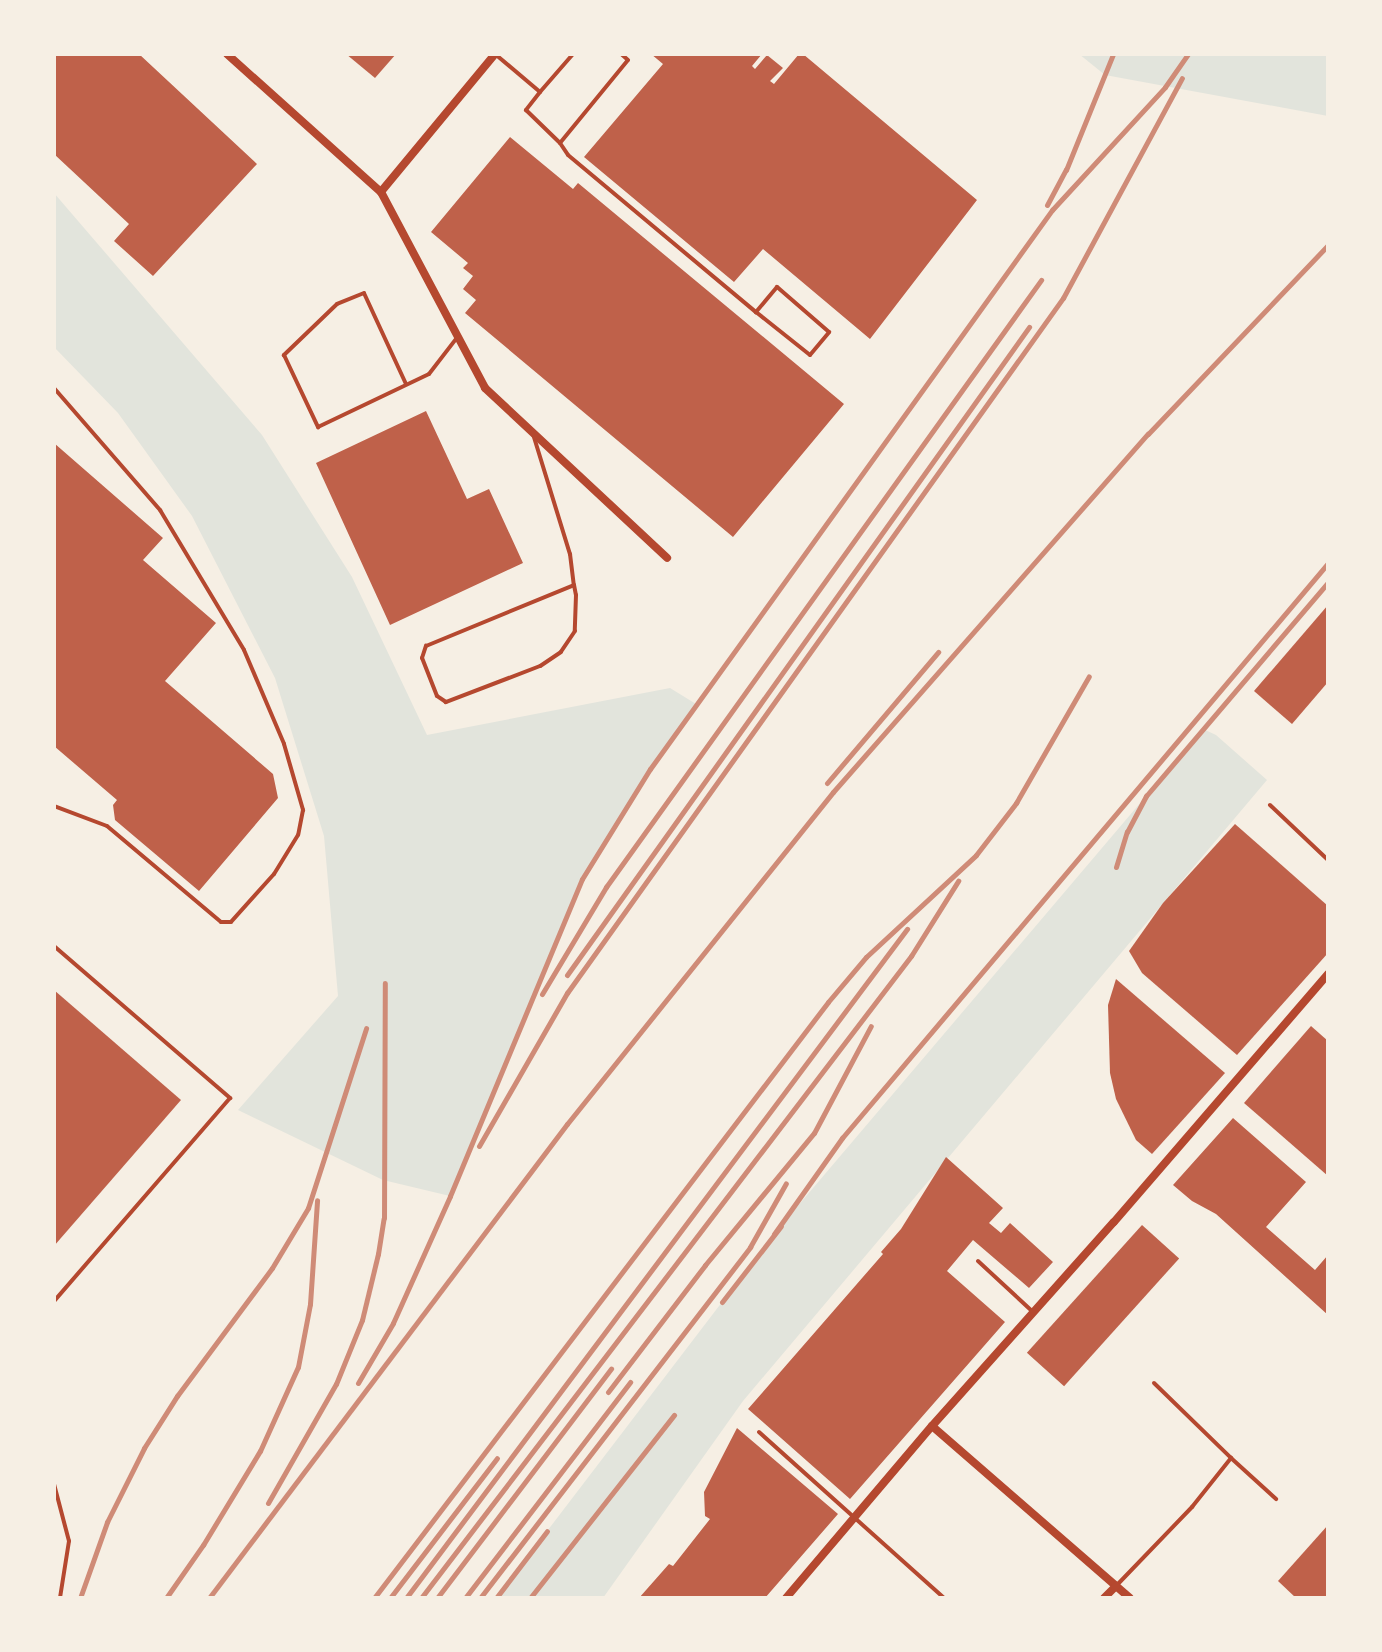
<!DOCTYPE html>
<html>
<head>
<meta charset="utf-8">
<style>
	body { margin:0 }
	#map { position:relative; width:1382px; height:1652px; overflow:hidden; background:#f6efe4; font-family:"Noto Serif",serif }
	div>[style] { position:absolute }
	.green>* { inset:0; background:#e2e4dc }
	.building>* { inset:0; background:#bf614a; transform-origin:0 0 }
	.service>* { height:4px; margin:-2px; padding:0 2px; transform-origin:2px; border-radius:2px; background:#b5482f }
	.minor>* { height:8px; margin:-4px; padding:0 4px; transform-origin:4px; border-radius:4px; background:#b5482f }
	.rail>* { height:5px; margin:-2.5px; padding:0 2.5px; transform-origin:2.5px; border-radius:2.5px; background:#cf8b77 }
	span { translate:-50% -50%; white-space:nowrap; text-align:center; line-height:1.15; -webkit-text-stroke:8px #f6efe4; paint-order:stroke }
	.frame { position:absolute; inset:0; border:56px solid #f6efe4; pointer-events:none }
</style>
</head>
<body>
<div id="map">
	<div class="green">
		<i style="clip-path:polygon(1079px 54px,1328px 54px,1328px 116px,1105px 75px)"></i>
		<i style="clip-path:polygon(54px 193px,262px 435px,352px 577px,427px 735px,670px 688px,696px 704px,650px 769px,582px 879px,450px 1196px,383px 1180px,238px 1110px,338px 996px,324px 836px,275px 678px,192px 516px,118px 413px,54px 347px)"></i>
		<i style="clip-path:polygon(1203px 729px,1216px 735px,1267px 780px,743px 1401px,603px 1598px,496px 1598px,774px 1234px)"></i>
	</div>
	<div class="building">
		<i style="clip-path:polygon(54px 54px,139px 54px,257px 164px,153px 276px,114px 241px,129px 224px,54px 154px)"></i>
		<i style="clip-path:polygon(346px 54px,396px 54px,375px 78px)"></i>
		<i style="clip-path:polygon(651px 54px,762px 54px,752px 66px,755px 69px,767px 55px,783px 68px,770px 81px,774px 84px,799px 54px,803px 54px,977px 200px,870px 339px,763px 249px,734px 282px,584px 157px,663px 64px)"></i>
		<i style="clip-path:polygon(510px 137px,573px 189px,578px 183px,844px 404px,733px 537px,465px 313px,476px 300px,463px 289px,473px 276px,463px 268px,468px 263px,431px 232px)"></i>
		<i style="clip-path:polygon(426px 411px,467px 499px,489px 489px,523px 563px,390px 625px,316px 463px)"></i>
		<i style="clip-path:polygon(54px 443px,163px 538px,143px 560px,216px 623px,165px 681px,273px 774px,278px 798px,199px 891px,115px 820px,113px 805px,117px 800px,54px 746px)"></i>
		<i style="clip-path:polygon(1328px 605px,1328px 682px,1292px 724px,1254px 691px)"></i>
		<i style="clip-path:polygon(1235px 824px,1328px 906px,1328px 953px,1237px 1055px,1142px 973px,1129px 951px,1163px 903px)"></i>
		<i style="clip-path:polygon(1116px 979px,1225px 1073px,1152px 1154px,1136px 1140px,1116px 1099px,1110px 1073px,1108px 1005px)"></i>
		<i style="clip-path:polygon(54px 990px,181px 1100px,54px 1246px)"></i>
		<i style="clip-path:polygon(1311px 1026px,1328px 1041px,1328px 1176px,1244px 1103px)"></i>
		<i style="clip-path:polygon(1233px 1118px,1306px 1182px,1266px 1227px,1315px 1270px,1328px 1255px,1328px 1315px,1216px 1214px,1192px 1201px,1173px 1185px)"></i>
		<i style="clip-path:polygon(946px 1157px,1003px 1208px,989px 1223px,1001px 1233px,1010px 1223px,1053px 1262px,1029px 1288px,973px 1240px,947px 1271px,1005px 1322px,850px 1499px,748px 1409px,883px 1254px,881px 1252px,901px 1229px)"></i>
		<i style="left:1142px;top:1225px;width:50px;height:172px;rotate:42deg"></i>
		<i style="clip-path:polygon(737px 1428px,838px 1514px,765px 1598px,639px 1598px,669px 1564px,673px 1566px,710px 1519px,705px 1516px,704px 1492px)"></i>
		<i style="clip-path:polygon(1328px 1525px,1328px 1598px,1296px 1598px,1278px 1581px)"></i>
	</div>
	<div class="service">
		<i style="left:495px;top:54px;width:59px;rotate:40.2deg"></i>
		<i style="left:540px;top:92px;width:50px;rotate:-49deg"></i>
		<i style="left:540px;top:92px;width:23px;rotate:128deg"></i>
		<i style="left:526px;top:110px;width:47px;rotate:44.1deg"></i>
		<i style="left:560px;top:143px;width:107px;rotate:-50.7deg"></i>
		<i style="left:628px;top:60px;width:9px;rotate:-139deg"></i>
		<i style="left:560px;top:143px;width:14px;rotate:56deg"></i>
		<i style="left:568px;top:155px;width:245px;rotate:39.9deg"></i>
		<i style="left:756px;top:312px;width:69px;rotate:38.5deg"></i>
		<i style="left:810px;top:355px;width:30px;rotate:-50deg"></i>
		<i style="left:829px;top:332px;width:69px;rotate:-139.1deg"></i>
		<i style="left:777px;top:287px;width:33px;rotate:130deg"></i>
		<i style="left:406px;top:384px;width:100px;rotate:-114.8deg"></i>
		<i style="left:364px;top:293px;width:29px;rotate:158deg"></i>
		<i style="left:337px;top:304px;width:74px;rotate:136.1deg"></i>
		<i style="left:284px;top:355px;width:80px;rotate:64.7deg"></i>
		<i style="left:318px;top:427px;width:123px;rotate:-25.5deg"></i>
		<i style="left:429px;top:374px;width:44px;rotate:-52.4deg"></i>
		<i style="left:54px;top:388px;width:162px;rotate:49deg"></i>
		<i style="left:160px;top:510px;width:163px;rotate:59deg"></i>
		<i style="left:244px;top:650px;width:102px;rotate:66.9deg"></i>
		<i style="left:284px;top:744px;width:69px;rotate:73.9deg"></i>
		<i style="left:303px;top:810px;width:25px;rotate:101deg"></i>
		<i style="left:298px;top:835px;width:46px;rotate:121.6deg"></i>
		<i style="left:274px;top:874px;width:64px;rotate:131.9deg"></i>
		<i style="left:231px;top:922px;width:10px;rotate:180deg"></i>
		<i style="left:221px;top:922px;width:149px;rotate:-139.9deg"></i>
		<i style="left:107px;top:826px;width:57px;rotate:-159.3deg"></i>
		<i style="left:533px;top:434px;width:126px;rotate:72.9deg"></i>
		<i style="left:570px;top:554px;width:31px;rotate:83deg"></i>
		<i style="left:574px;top:585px;width:10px;rotate:79deg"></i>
		<i style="left:576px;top:595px;width:36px;rotate:92deg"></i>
		<i style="left:575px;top:631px;width:25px;rotate:124deg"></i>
		<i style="left:561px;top:652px;width:25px;rotate:146deg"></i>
		<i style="left:540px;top:666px;width:101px;rotate:159deg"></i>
		<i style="left:446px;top:702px;width:11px;rotate:-146deg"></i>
		<i style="left:437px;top:696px;width:41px;rotate:-111.5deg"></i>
		<i style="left:422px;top:658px;width:13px;rotate:-72deg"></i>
		<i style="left:426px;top:646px;width:160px;rotate:-22.4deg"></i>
		<i style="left:1270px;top:805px;width:80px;rotate:43.5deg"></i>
		<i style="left:54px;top:946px;width:233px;rotate:40.8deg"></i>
		<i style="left:230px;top:1098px;width:269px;rotate:130.9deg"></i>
		<i style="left:978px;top:1261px;width:75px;rotate:42.8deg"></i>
		<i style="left:1154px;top:1383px;width:107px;rotate:44.2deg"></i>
		<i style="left:759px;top:1432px;width:249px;rotate:41.9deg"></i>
		<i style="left:54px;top:1484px;width:59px;rotate:75.3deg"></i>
		<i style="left:69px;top:1541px;width:58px;rotate:99deg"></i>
		<i style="left:1116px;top:1586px;width:110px;rotate:-46.1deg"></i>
		<i style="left:1192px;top:1507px;width:63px;rotate:-51.5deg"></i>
		<i style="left:1231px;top:1458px;width:61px;rotate:42.3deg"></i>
	</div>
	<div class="minor">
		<i style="left:227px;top:54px;width:207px;rotate:41.9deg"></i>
		<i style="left:495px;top:54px;width:179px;rotate:129.6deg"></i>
		<i style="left:381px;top:192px;width:222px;rotate:62deg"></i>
		<i style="left:485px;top:388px;width:249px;rotate:43deg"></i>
		<i style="left:932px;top:1426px;width:262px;rotate:41deg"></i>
		<i style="left:786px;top:1598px;width:226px;rotate:-49.7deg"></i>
		<i style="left:932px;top:1426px;width:273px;rotate:-48.3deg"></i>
		<i style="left:1114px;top:1222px;width:328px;rotate:-49.2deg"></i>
		<i style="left:1104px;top:1598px;width:17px;rotate:-45deg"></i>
	</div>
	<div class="rail">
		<i style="left:1047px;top:205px;width:40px;rotate:-62deg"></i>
		<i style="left:1066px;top:170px;width:125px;rotate:-67.9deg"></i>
		<i style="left:827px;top:783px;width:172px;rotate:-49.7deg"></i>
		<i style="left:1116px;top:867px;width:37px;rotate:-73deg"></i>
		<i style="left:1127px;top:832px;width:41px;rotate:-62.2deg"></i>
		<i style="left:1146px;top:796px;width:281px;rotate:-49.6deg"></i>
		<i style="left:567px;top:975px;width:796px;rotate:-54.51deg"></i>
		<i style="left:542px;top:994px;width:125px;rotate:-59.1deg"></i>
		<i style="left:606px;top:887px;width:747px;rotate:-54.37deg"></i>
		<i style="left:479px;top:1146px;width:177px;rotate:-60.1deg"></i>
		<i style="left:567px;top:993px;width:854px;rotate:-54.49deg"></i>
		<i style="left:1063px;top:298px;width:250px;rotate:-61.6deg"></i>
		<i style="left:774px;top:1234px;width:118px;rotate:-54.7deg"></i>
		<i style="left:842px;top:1138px;width:753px;rotate:-49.79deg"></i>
		<i style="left:722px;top:1302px;width:96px;rotate:-52.2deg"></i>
		<i style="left:358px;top:1383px;width:69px;rotate:-59.7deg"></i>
		<i style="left:393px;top:1323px;width:139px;rotate:-65.8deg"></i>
		<i style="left:450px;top:1196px;width:343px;rotate:-67.4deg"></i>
		<i style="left:582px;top:879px;width:129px;rotate:-58.3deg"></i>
		<i style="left:650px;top:769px;width:689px;rotate:-54.28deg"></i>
		<i style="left:1052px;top:210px;width:167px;rotate:-47.4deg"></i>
		<i style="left:1165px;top:87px;width:40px;rotate:-55.1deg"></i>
		<i style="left:608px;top:1392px;width:160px;rotate:-52.6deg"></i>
		<i style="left:705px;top:1265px;width:171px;rotate:-50.5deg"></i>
		<i style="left:814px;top:1133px;width:121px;rotate:-62deg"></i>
		<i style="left:268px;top:1503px;width:137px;rotate:-60.3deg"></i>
		<i style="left:336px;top:1384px;width:69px;rotate:-67.9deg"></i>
		<i style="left:362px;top:1320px;width:68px;rotate:-76.4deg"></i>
		<i style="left:378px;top:1254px;width:36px;rotate:-81deg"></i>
		<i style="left:384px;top:1218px;width:235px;rotate:-89.8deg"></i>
		<i style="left:80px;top:1598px;width:81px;rotate:-70.4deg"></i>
		<i style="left:107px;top:1522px;width:83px;rotate:-63.4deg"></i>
		<i style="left:144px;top:1448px;width:62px;rotate:-57.6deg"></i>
		<i style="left:177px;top:1396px;width:159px;rotate:-53.4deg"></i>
		<i style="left:272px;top:1268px;width:70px;rotate:-59deg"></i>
		<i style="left:308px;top:1208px;width:189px;rotate:-72.1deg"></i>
		<i style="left:166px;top:1598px;width:65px;rotate:-55.1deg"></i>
		<i style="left:203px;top:1545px;width:110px;rotate:-58.8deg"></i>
		<i style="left:260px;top:1451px;width:92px;rotate:-65.7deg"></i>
		<i style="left:298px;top:1367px;width:64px;rotate:-79.2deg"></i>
		<i style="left:310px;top:1304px;width:104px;rotate:-86.1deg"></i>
		<i style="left:209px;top:1598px;width:594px;rotate:-52.94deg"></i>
		<i style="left:567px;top:1124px;width:425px;rotate:-51.3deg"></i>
		<i style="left:833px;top:792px;width:477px;rotate:-48.7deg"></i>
		<i style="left:1148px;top:434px;width:261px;rotate:-46.4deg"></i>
		<i style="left:374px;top:1598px;width:749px;rotate:-52.7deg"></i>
		<i style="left:828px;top:1002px;width:59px;rotate:-49.8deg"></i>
		<i style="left:866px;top:957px;width:150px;rotate:-42.8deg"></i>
		<i style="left:976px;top:855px;width:66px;rotate:-52.4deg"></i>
		<i style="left:1016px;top:803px;width:146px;rotate:-60.1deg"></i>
		<i style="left:390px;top:1598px;width:176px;rotate:-52.6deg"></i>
		<i style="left:406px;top:1598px;width:836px;rotate:-53.17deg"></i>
		<i style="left:421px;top:1598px;width:808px;rotate:-52.65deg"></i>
		<i style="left:911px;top:956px;width:89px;rotate:-57.9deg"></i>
		<i style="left:437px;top:1598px;width:288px;rotate:-52.8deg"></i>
		<i style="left:465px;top:1598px;width:272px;rotate:-52.6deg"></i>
		<i style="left:480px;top:1598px;width:443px;rotate:-52.4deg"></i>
		<i style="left:750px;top:1247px;width:73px;rotate:-60.6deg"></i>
		<i style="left:496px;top:1598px;width:84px;rotate:-52.7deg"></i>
		<i style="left:530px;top:1598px;width:233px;rotate:-51.8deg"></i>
	</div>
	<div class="frame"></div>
</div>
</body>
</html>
